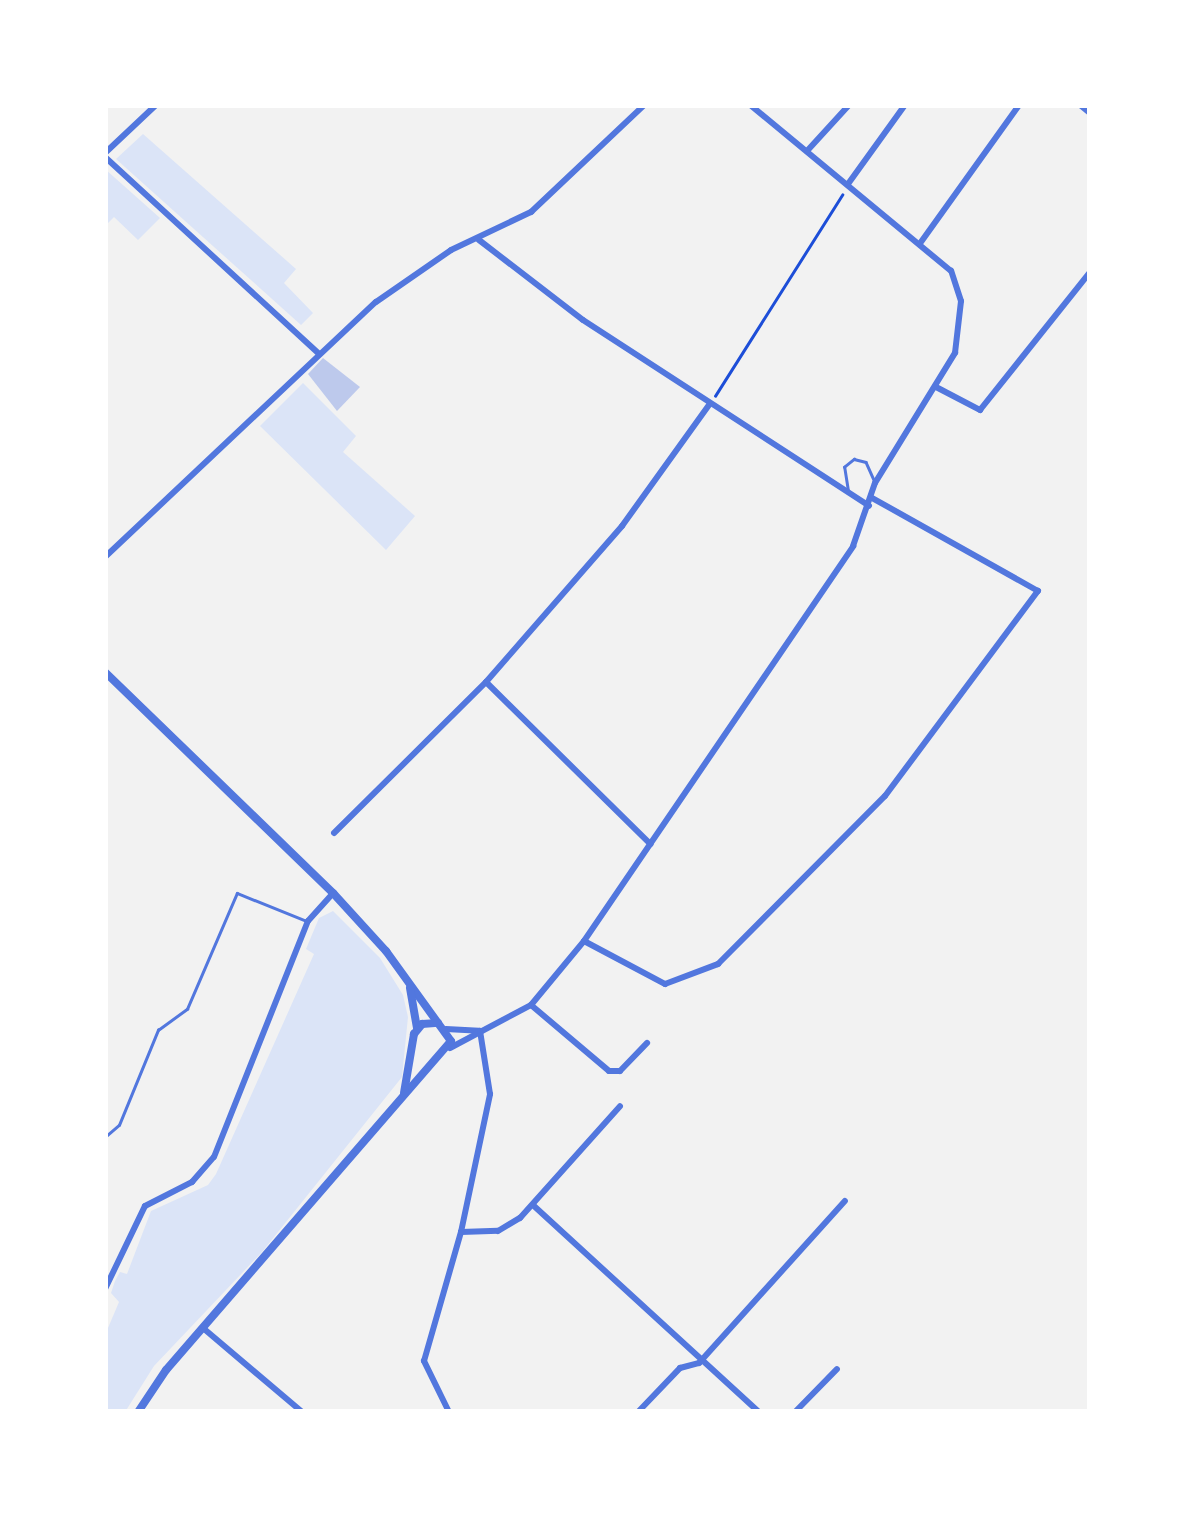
<!DOCTYPE html>
<html>
<head>
<meta charset="utf-8">
<style>
	body { margin:0 }
	#map { position:relative; width:1195px; height:1517px; overflow:hidden; background:#f2f2f2; font-family:Spectral,serif }
	div>[style] { position:absolute }
	.green>* { inset:0; background:#dbe4f7 }
	.building>* { inset:0; background:#bdc9ec }
	.path>* { height:2.5px; margin:-1.25px; padding:0 1.25px; transform-origin:1.25px; border-radius:1.25px; background:#1d4ed8 }
	.service>* { height:2.5px; margin:-1.25px; padding:0 1.25px; transform-origin:1.25px; border-radius:1.25px; background:#5277de }
	.minor>* { height:6px; margin:-3px; padding:0 3px; transform-origin:3px; border-radius:3px; background:#5277de }
	.tertiary>* { height:8px; margin:-4px; padding:0 4px; transform-origin:4px; border-radius:4px; background:#5277de }
	span { translate:-50% -50%; white-space:nowrap; text-align:center; line-height:1.15; -webkit-text-stroke:8px #fff; paint-order:stroke }
	.frame { position:absolute; inset:0; border:108px solid #fff; pointer-events:none }
</style>
</head>
<body>
<div id="map">
	<div class="green">
		<i style="clip-path:polygon(143px 134px,296px 269px,284px 283px,313px 313px,301px 325px,116px 159px)"></i>
		<i style="clip-path:polygon(105px 169px,160px 218px,138px 240px,114px 217px,105px 226px)"></i>
		<i style="clip-path:polygon(303px 383px,356px 436px,343px 452px,415px 516px,386px 550px,260px 426px)"></i>
		<i style="clip-path:polygon(333px 911px,380px 958px,403px 995px,408px 1017px,402px 1077px,262px 1252px,154px 1366px,125px 1412px,105px 1412px,105px 1335px,119px 1302px,111px 1293px,115px 1281px,120px 1272px,127px 1274px,151px 1211px,208px 1185px,216px 1174px,314px 954px,306px 949px,319px 918px)"></i>
	</div>
	<div class="building">
		<i style="clip-path:polygon(323px 358px,360px 387px,337px 411px,308px 374px)"></i>
	</div>
	<div class="path">
		<i style="left:715px;top:396px;width:238px;rotate:-57.7deg"></i>
	</div>
	<div class="service">
		<i style="left:848px;top:491px;width:24px;rotate:-99deg"></i>
		<i style="left:844px;top:467px;width:13px;rotate:-39deg"></i>
		<i style="left:854px;top:459px;width:12px;rotate:14deg"></i>
		<i style="left:866px;top:462px;width:22px;rotate:66deg"></i>
		<i style="left:105px;top:1137px;width:18px;rotate:-41deg"></i>
		<i style="left:119px;top:1125px;width:103px;rotate:-67.7deg"></i>
		<i style="left:158px;top:1030px;width:36px;rotate:-36deg"></i>
		<i style="left:187px;top:1009px;width:126px;rotate:-66.7deg"></i>
		<i style="left:237px;top:893px;width:75px;rotate:21.8deg"></i>
	</div>
	<div class="minor">
		<i style="left:1080px;top:105px;width:13px;rotate:39deg"></i>
		<i style="left:807px;top:151px;width:62px;rotate:-47.6deg"></i>
		<i style="left:105px;top:153px;width:70px;rotate:-43.3deg"></i>
		<i style="left:105px;top:157px;width:291px;rotate:42.6deg"></i>
		<i style="left:848px;top:184px;width:97px;rotate:-54.2deg"></i>
		<i style="left:479px;top:240px;width:131px;rotate:37.6deg"></i>
		<i style="left:583px;top:320px;width:341px;rotate:33deg"></i>
		<i style="left:921px;top:242px;width:168px;rotate:-54.4deg"></i>
		<i style="left:936px;top:387px;width:50px;rotate:27.6deg"></i>
		<i style="left:980px;top:410px;width:176px;rotate:-51.4deg"></i>
		<i style="left:105px;top:557px;width:372px;rotate:-43.3deg"></i>
		<i style="left:376px;top:302px;width:91px;rotate:-34.7deg"></i>
		<i style="left:451px;top:250px;width:89px;rotate:-25.4deg"></i>
		<i style="left:531px;top:212px;width:156px;rotate:-43.4deg"></i>
		<i style="left:486px;top:682px;width:231px;rotate:44.6deg"></i>
		<i style="left:334px;top:833px;width:214px;rotate:-44.8deg"></i>
		<i style="left:486px;top:682px;width:207px;rotate:-48.9deg"></i>
		<i style="left:622px;top:526px;width:149px;rotate:-54.3deg"></i>
		<i style="left:584px;top:941px;width:92px;rotate:28deg"></i>
		<i style="left:665px;top:984px;width:57px;rotate:-20.7deg"></i>
		<i style="left:718px;top:964px;width:237px;rotate:-45.2deg"></i>
		<i style="left:885px;top:796px;width:256px;rotate:-53.3deg"></i>
		<i style="left:1038px;top:591px;width:190px;rotate:-150.7deg"></i>
		<i style="left:531px;top:1005px;width:102px;rotate:40.2deg"></i>
		<i style="left:609px;top:1071px;width:11px"></i>
		<i style="left:620px;top:1071px;width:39px;rotate:-46deg"></i>
		<i style="left:446px;top:1029px;width:33px;rotate:3deg"></i>
		<i style="left:450px;top:1048px;width:92px;rotate:-28deg"></i>
		<i style="left:531px;top:1005px;width:83px;rotate:-50.4deg"></i>
		<i style="left:584px;top:941px;width:478px;rotate:-55.7deg"></i>
		<i style="left:853px;top:546px;width:67px;rotate:-70.8deg"></i>
		<i style="left:875px;top:483px;width:153px;rotate:-58.4deg"></i>
		<i style="left:955px;top:353px;width:52px;rotate:-83.4deg"></i>
		<i style="left:961px;top:301px;width:32px;rotate:-108deg"></i>
		<i style="left:951px;top:271px;width:261px;rotate:-140.4deg"></i>
		<i style="left:534px;top:1206px;width:305px;rotate:42.5deg"></i>
		<i style="left:461px;top:1232px;width:37px;rotate:-2deg"></i>
		<i style="left:498px;top:1231px;width:26px;rotate:-31deg"></i>
		<i style="left:520px;top:1218px;width:150px;rotate:-48.2deg"></i>
		<i style="left:105px;top:1289px;width:92px;rotate:-64.3deg"></i>
		<i style="left:145px;top:1206px;width:53px;rotate:-27.1deg"></i>
		<i style="left:192px;top:1182px;width:33px;rotate:-49deg"></i>
		<i style="left:214px;top:1157px;width:254px;rotate:-68.3deg"></i>
		<i style="left:308px;top:921px;width:38px;rotate:-48deg"></i>
		<i style="left:203px;top:1328px;width:130px;rotate:40.3deg"></i>
		<i style="left:449px;top:1412px;width:57px;rotate:-116.1deg"></i>
		<i style="left:424px;top:1361px;width:134px;rotate:-74deg"></i>
		<i style="left:461px;top:1232px;width:141px;rotate:-78.1deg"></i>
		<i style="left:490px;top:1094px;width:64px;rotate:-99deg"></i>
		<i style="left:638px;top:1412px;width:61px;rotate:-46.3deg"></i>
		<i style="left:680px;top:1368px;width:20px;rotate:-15deg"></i>
		<i style="left:699px;top:1363px;width:218px;rotate:-48deg"></i>
		<i style="left:795px;top:1412px;width:60px;rotate:-45.7deg"></i>
	</div>
	<div class="tertiary">
		<i style="left:105px;top:672px;width:318px;rotate:44.1deg"></i>
		<i style="left:333px;top:893px;width:79px;rotate:47.6deg"></i>
		<i style="left:386px;top:951px;width:111px;rotate:54.2deg"></i>
		<i style="left:451px;top:1041px;width:435px;rotate:130.9deg"></i>
		<i style="left:166px;top:1370px;width:50px;rotate:123.7deg"></i>
		<i style="left:410px;top:988px;width:41px;rotate:80.1deg"></i>
		<i style="left:404px;top:1093px;width:60px;rotate:-80.4deg"></i>
		<i style="left:414px;top:1034px;width:13px;rotate:-51deg"></i>
		<i style="left:422px;top:1024px;width:16px;rotate:-4deg"></i>
	</div>
	<div class="frame"></div>
</div>
</body>
</html>
